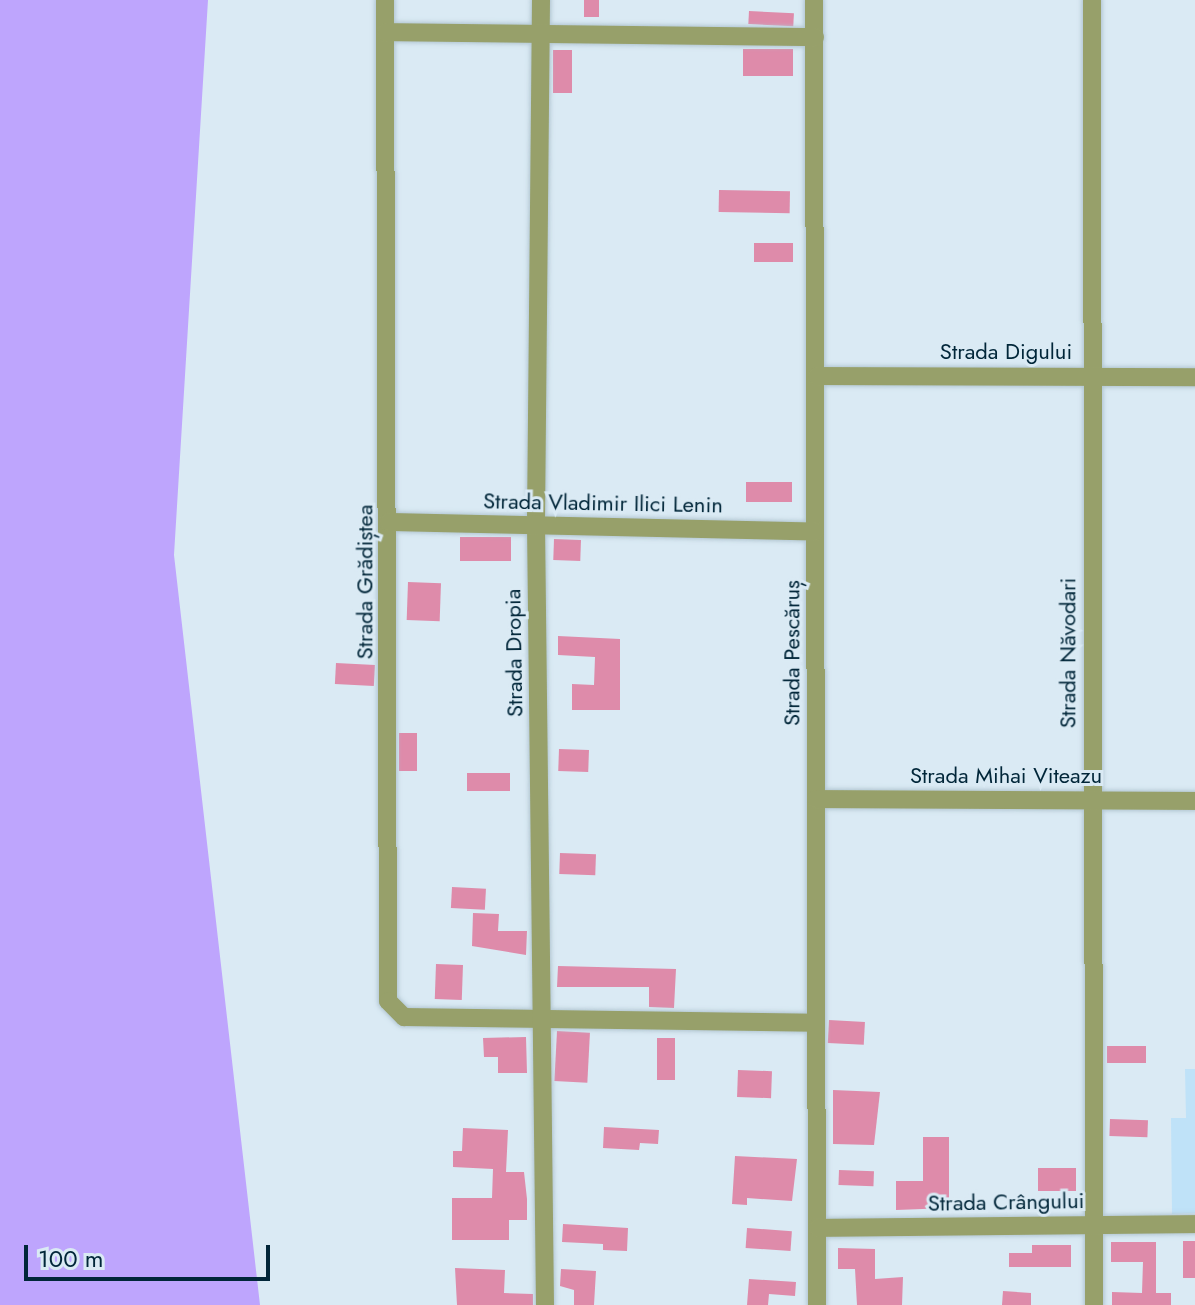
<!DOCTYPE html>
<html>
<head>
<meta charset="utf-8">
<style>
	body { margin:0 }
	#map { position:relative; width:1195px; height:1305px; overflow:hidden; background:#daeaf4; font-family:Jost,sans-serif }
	div>[style] { position:absolute }
	.built>* { inset:0; background:#bfe2f8 }
	.green>* { inset:0; background:#bea5fd }
	.building>* { inset:0; background:#de8baa; transform-origin:0 0 }
	.roads { filter:drop-shadow(0 0 2px #b3c7d2) drop-shadow(0 0 2px #b3c7d2) }
	.street>* { height:18px; margin:-9px; padding:0 9px; transform-origin:9px; border-radius:9px; background:#97a06a }
	span { translate:-50% -50%; white-space:nowrap; text-align:center; line-height:1.15; -webkit-text-stroke:6px #daeaf4; paint-order:stroke }
	.street-label { font-size:22px; color:#012639 }
	.scale { position:absolute; left:24px; top:1245px; width:246px; height:36px; box-sizing:border-box; border:4px solid #012639; border-top:0; padding-left:10px; font-size:24px; line-height:28px; white-space:nowrap; color:#012639; -webkit-text-stroke:6px #daeaf4; paint-order:stroke }
</style>
</head>
<body>
<div id="map">
	<div class="built">
		<i style="clip-path:polygon(1185px 1069px,1195px 1069px,1195px 1213px,1172px 1214px,1171px 1118px,1186px 1118px)"></i>
	</div>
	<div class="green">
		<i style="clip-path:polygon(0 0,208px 0,174px 555px,260px 1305px,0 1305px)"></i>
	</div>
	<div class="building">
		<i style="left:584px;top:0;width:15px;height:17px"></i>
		<i style="left:749px;top:11px;width:45px;height:13px;rotate:3deg"></i>
		<i style="left:793px;top:49px;width:27px;height:50px;rotate:90deg"></i>
		<i style="left:553px;top:50px;width:19px;height:43px"></i>
		<i style="left:719px;top:190px;width:71px;height:22px;rotate:1deg"></i>
		<i style="left:754px;top:243px;width:39px;height:19px"></i>
		<i style="left:792px;top:482px;width:20px;height:46px;rotate:90deg"></i>
		<i style="left:460px;top:537px;width:51px;height:24px"></i>
		<i style="left:554px;top:539px;width:27px;height:21px;rotate:2deg"></i>
		<i style="left:408px;top:582px;width:33px;height:38px;rotate:2deg"></i>
		<i style="clip-path:polygon(558px 636px,620px 639px,620px 710px,572px 710px,572px 684px,594px 685px,595px 657px,558px 655px)"></i>
		<i style="left:336px;top:663px;width:39px;height:21px;rotate:3deg"></i>
		<i style="left:399px;top:733px;width:18px;height:38px"></i>
		<i style="left:559px;top:749px;width:30px;height:22px;rotate:2deg"></i>
		<i style="left:467px;top:773px;width:43px;height:18px"></i>
		<i style="left:560px;top:853px;width:36px;height:21px;rotate:2deg"></i>
		<i style="left:452px;top:887px;width:34px;height:21px;rotate:3deg"></i>
		<i style="clip-path:polygon(473px 913px,499px 914px,498px 931px,527px 931px,526px 955px,472px 946px)"></i>
		<i style="left:436px;top:964px;width:27px;height:35px;rotate:2deg"></i>
		<i style="clip-path:polygon(558px 966px,676px 969px,674px 1008px,649px 1007px,649px 987px,557px 987px)"></i>
		<i style="left:829px;top:1020px;width:36px;height:23px;rotate:3deg"></i>
		<i style="left:557px;top:1031px;width:33px;height:50px;rotate:3deg"></i>
		<i style="clip-path:polygon(526px 1037px,527px 1073px,498px 1073px,498px 1057px,484px 1057px,483px 1038px)"></i>
		<i style="left:675px;top:1038px;width:42px;height:18px;rotate:90deg"></i>
		<i style="left:1107px;top:1046px;width:39px;height:17px"></i>
		<i style="left:738px;top:1070px;width:34px;height:27px;rotate:2deg"></i>
		<i style="clip-path:polygon(833px 1090px,880px 1092px,874px 1145px,833px 1144px)"></i>
		<i style="left:1110px;top:1119px;width:38px;height:17px;rotate:2deg"></i>
		<i style="clip-path:polygon(604px 1127px,659px 1130px,658px 1144px,640px 1143px,639px 1150px,603px 1148px)"></i>
		<i style="clip-path:polygon(463px 1128px,508px 1130px,506px 1172px,524px 1172px,527px 1199px,527px 1220px,509px 1220px,509px 1240px,452px 1240px,452px 1198px,492px 1198px,493px 1169px,453px 1167px,453px 1151px,462px 1151px)"></i>
		<i style="clip-path:polygon(923px 1137px,949px 1137px,949px 1208px,896px 1210px,896px 1181px,923px 1181px)"></i>
		<i style="clip-path:polygon(735px 1156px,797px 1159px,792px 1201px,747px 1198px,747px 1205px,732px 1204px)"></i>
		<i style="left:1038px;top:1168px;width:38px;height:23px"></i>
		<i style="left:839px;top:1170px;width:35px;height:15px;rotate:2deg"></i>
		<i style="clip-path:polygon(563px 1224px,628px 1228px,627px 1251px,603px 1250px,603px 1244px,562px 1242px)"></i>
		<i style="left:747px;top:1228px;width:45px;height:20px;rotate:4deg"></i>
		<i style="left:1183px;top:1241px;width:12px;height:37px"></i>
		<i style="clip-path:polygon(1111px 1242px,1156px 1242px,1156px 1293px,1171px 1293px,1171px 1305px,1112px 1305px,1112px 1292px,1142px 1293px,1143px 1262px,1111px 1262px)"></i>
		<i style="clip-path:polygon(1032px 1245px,1071px 1245px,1071px 1267px,1009px 1267px,1009px 1253px,1032px 1253px)"></i>
		<i style="clip-path:polygon(838px 1248px,875px 1249px,875px 1279px,903px 1277px,902px 1305px,857px 1305px,855px 1269px,838px 1269px)"></i>
		<i style="clip-path:polygon(455px 1268px,505px 1270px,504px 1293px,533px 1294px,533px 1305px,457px 1305px)"></i>
		<i style="clip-path:polygon(561px 1269px,596px 1271px,594px 1305px,574px 1305px,574px 1290px,560px 1286px)"></i>
		<i style="clip-path:polygon(749px 1279px,796px 1282px,795px 1296px,769px 1294px,768px 1305px,747px 1305px)"></i>
		<i style="clip-path:polygon(1003px 1291px,1031px 1293px,1031px 1305px,1002px 1305px)"></i>
	</div>
	<div class="roads">
		<div class="street">
			<i style="left:385px;top:0;width:1001px;rotate:89.83deg"></i>
			<i style="left:388px;top:1001px;width:23px;rotate:45deg"></i>
			<i style="left:404px;top:1017px;width:411px;rotate:0.8deg"></i>
			<i style="left:541px;top:0;width:524px;rotate:90.55deg"></i>
			<i style="left:536px;top:524px;width:781px;rotate:89.34deg"></i>
			<i style="left:814px;top:0;width:1305px;rotate:89.87deg"></i>
			<i style="left:1092px;top:0;width:1305px;rotate:89.91deg"></i>
			<i style="left:386px;top:32px;width:429px;rotate:0.7deg"></i>
			<i style="left:817px;top:376px;width:378px;rotate:0.2deg"></i>
			<i style="left:389px;top:522px;width:426px;rotate:1.3deg"></i>
			<i style="left:816px;top:799px;width:379px;rotate:0.3deg"></i>
			<i style="left:818px;top:1228px;width:377px;rotate:-0.6deg"></i>
		</div>
	</div>
	<div class="street-label">
		<span style="left:1006px;top:352px">Strada Digului</span>
		<span style="left:603px;top:503px;rotate:1deg">Strada Vladimir Ilici Lenin</span>
		<span style="left:365px;top:582px;rotate:-90deg">Strada Grădiștea</span>
		<span style="left:514px;top:653px;rotate:-91deg">Strada Dropia</span>
		<span style="left:792px;top:653px;rotate:-90deg">Strada Pescăruș</span>
		<span style="left:1068px;top:653px;rotate:-90deg">Strada Năvodari</span>
		<span style="left:1006px;top:776px">Strada Mihai Viteazu</span>
		<span style="left:1006px;top:1202px;rotate:-1deg">Strada Crângului</span>
	</div>
	<div class="scale">100 m</div>
</div>
</body>
</html>
